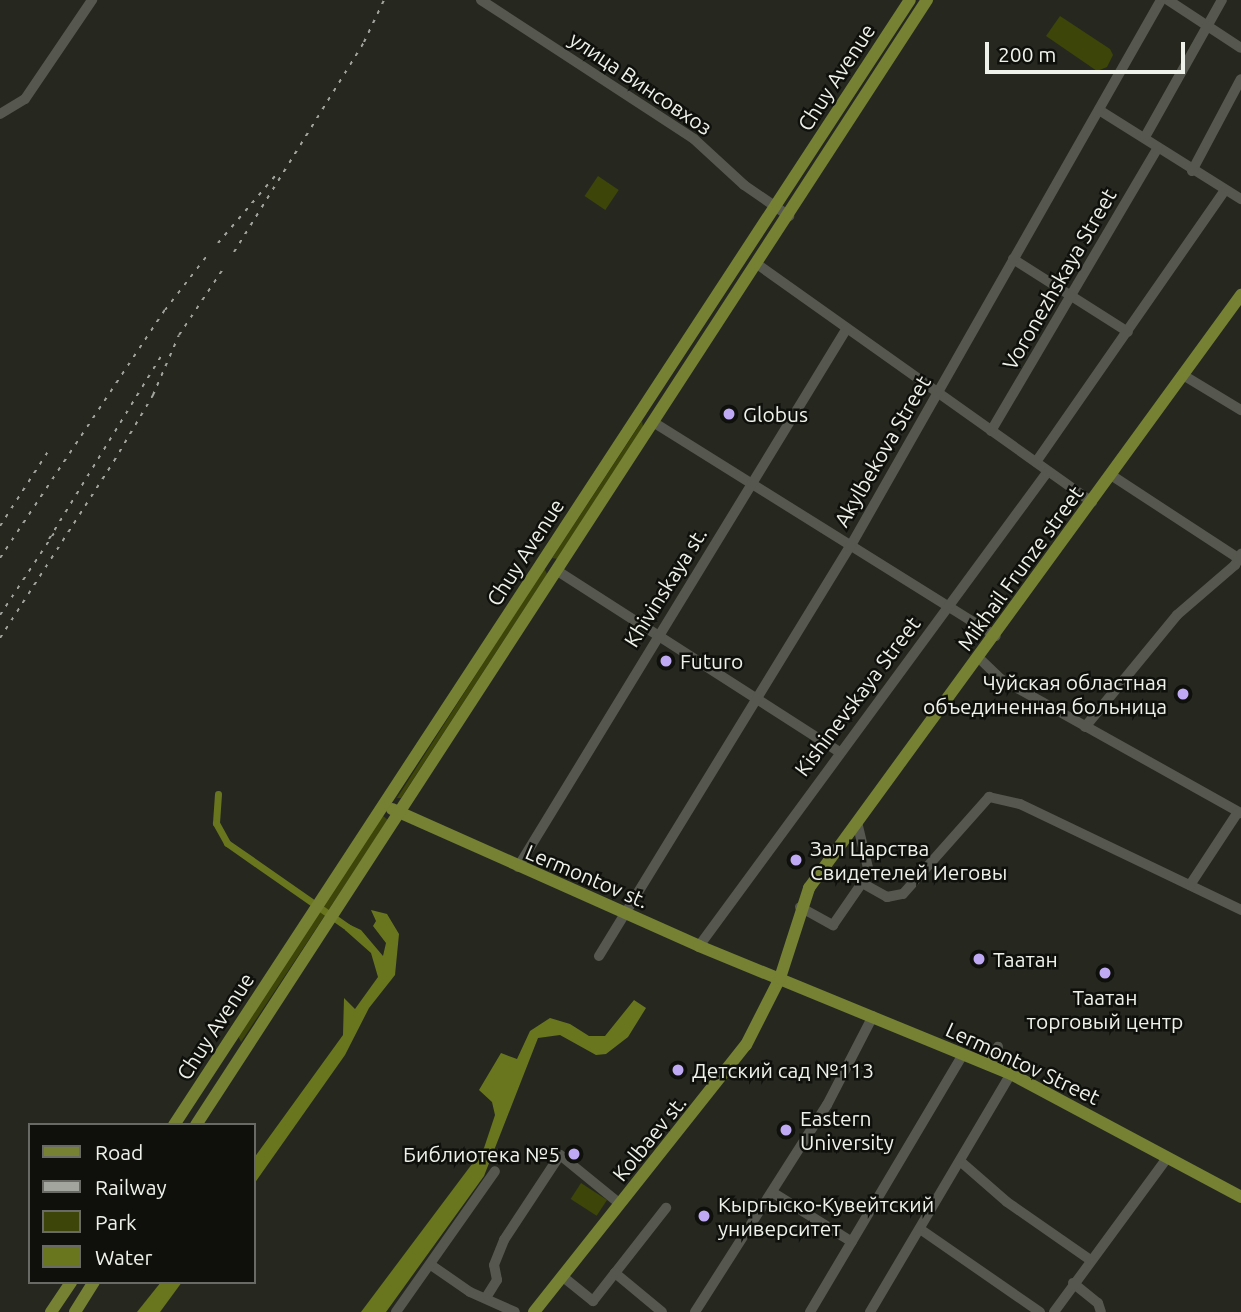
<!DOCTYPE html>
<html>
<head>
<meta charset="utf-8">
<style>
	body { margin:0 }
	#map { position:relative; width:1241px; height:1312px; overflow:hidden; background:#262820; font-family:Ubuntu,sans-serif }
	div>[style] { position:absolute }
	.green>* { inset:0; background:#3d4509; transform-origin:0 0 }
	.water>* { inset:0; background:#6a761e }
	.canal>* { height:7px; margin:-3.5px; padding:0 3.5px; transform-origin:3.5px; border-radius:3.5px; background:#6a761e }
	.minor>* { height:10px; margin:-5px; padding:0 5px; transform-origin:5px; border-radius:5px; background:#56584f }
	.major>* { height:12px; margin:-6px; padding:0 6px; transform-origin:6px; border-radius:6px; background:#768133 }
	.rail>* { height:2px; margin-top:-1px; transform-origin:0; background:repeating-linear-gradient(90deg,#a2a49e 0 3.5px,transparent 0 10.5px) }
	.dots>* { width:19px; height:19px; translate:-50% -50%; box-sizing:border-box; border:4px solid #0f100c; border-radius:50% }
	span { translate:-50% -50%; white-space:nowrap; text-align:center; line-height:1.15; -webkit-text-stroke:5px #0f100c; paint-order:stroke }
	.street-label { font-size:21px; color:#eff1eb }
	.poi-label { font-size:21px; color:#eff1eb }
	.left { translate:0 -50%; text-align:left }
	.right { translate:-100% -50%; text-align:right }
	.legend { position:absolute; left:28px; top:1123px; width:228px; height:161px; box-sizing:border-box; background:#0f100c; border:2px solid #696a65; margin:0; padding:9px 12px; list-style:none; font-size:21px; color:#eff1eb }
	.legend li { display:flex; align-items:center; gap:14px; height:35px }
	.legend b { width:35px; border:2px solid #696a65 }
	.scale { position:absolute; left:985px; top:42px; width:200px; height:32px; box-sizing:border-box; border:4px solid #eff1eb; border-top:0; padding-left:9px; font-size:21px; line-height:24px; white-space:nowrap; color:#eff1eb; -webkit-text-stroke:5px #0f100c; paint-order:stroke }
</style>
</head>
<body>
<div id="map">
	<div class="green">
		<i style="clip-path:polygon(1060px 16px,1110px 49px,1113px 55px,1107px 67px,1097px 71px,1046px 36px)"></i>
		<i style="left:598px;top:176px;width:25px;height:24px;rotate:34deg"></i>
		<i style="clip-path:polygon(642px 421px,643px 427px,558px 559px,552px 558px)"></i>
		<i style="clip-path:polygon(544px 568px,547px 574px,401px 798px,397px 798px)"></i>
		<i style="clip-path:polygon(382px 815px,388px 820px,241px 1042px,238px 1036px)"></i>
		<i style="left:581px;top:1183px;width:31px;height:19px;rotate:33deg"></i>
	</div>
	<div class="water">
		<i style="clip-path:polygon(371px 910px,387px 914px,399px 934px,395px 975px,369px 1008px,345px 1055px,254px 1184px,254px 1158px,343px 1035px,344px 998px,355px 1009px,378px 977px,371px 953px,345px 930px,346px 923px,361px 930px,383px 956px,386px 943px,373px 926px,376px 921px)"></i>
		<i style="clip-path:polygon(634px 1000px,646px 1008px,628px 1037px,606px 1054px,596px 1055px,560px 1035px,538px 1038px,484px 1176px,386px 1312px,361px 1312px,484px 1148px,495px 1115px,492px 1102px,479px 1090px,501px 1053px,517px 1059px,530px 1031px,550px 1018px,570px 1024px,589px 1036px,605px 1036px)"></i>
		<i style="clip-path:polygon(161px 1282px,182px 1282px,160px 1312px,137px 1312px)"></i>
	</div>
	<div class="canal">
		<i style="left:218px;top:794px;width:29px;rotate:94deg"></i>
		<i style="left:216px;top:823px;width:23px;rotate:61deg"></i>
		<i style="left:227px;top:843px;width:154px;rotate:34.9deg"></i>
	</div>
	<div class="minor">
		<i style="left:481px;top:0;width:254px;rotate:33.1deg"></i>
		<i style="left:694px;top:139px;width:68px;rotate:42.6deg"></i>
		<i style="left:744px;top:185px;width:55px;rotate:34.6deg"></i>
		<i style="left:1168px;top:0;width:87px;rotate:33.3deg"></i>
		<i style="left:1099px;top:110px;width:168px;rotate:32.1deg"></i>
		<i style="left:0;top:114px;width:29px;rotate:-31deg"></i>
		<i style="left:25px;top:99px;width:120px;rotate:-55.9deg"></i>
		<i style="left:1145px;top:137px;width:157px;rotate:-60.7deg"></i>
		<i style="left:1192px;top:171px;width:104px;rotate:-62deg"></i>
		<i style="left:1013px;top:259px;width:136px;rotate:32.4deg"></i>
		<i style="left:757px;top:264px;width:411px;rotate:35.4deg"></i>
		<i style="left:1183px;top:375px;width:68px;rotate:31.1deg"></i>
		<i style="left:653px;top:422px;width:404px;rotate:32deg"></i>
		<i style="left:991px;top:431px;width:329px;rotate:-59.5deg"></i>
		<i style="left:1036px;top:462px;width:329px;rotate:-55.2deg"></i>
		<i style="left:1111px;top:475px;width:155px;rotate:33.2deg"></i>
		<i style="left:556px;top:570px;width:335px;rotate:32.7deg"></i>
		<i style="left:980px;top:659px;width:29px;rotate:44deg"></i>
		<i style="left:1001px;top:679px;width:275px;rotate:29.2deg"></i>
		<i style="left:1085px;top:727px;width:145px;rotate:-50.6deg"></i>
		<i style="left:1177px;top:615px;width:77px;rotate:-40.8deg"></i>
		<i style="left:1235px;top:565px;width:13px;rotate:-61deg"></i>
		<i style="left:518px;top:867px;width:631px;rotate:-58.6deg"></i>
		<i style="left:862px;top:883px;width:29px;rotate:29deg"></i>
		<i style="left:887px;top:897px;width:16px;rotate:-11deg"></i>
		<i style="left:903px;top:894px;width:130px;rotate:-48.4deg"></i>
		<i style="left:989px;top:797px;width:32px;rotate:13deg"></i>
		<i style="left:1020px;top:804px;width:245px;rotate:25.6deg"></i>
		<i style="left:1190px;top:885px;width:87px;rotate:-56.7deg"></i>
		<i style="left:800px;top:907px;width:38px;rotate:29deg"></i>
		<i style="left:833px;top:925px;width:51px;rotate:-55.4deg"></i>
		<i style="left:862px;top:883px;width:13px;rotate:-58deg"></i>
		<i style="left:869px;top:872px;width:51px;rotate:-103.5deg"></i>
		<i style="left:699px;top:946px;width:589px;rotate:-53.69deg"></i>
		<i style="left:599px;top:956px;width:480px;rotate:-58.5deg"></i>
		<i style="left:850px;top:547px;width:629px;rotate:-60.38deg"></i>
		<i style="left:988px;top:1064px;width:20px;rotate:-60deg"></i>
		<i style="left:960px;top:1161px;width:62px;rotate:41.1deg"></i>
		<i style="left:1007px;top:1202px;width:100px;rotate:34.8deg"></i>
		<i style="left:772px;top:1192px;width:94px;rotate:32deg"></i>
		<i style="left:920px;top:1229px;width:146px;rotate:34.7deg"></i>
		<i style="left:431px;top:1265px;width:47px;rotate:34.7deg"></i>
		<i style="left:470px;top:1292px;width:49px;rotate:24deg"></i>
		<i style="left:615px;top:1273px;width:83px;rotate:-51.9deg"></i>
		<i style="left:562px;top:1276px;width:40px;rotate:39deg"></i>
		<i style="left:593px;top:1301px;width:36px;rotate:-52deg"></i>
		<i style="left:615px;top:1273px;width:61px;rotate:39.7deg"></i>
		<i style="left:1073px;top:1283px;width:32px;rotate:39deg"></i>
		<i style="left:1098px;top:1303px;width:9px;rotate:72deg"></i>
		<i style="left:487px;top:1296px;width:19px;rotate:-58deg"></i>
		<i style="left:497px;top:1280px;width:15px;rotate:-101deg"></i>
		<i style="left:494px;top:1265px;width:27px;rotate:-68deg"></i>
		<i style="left:504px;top:1240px;width:102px;rotate:-56.6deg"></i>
		<i style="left:560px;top:1155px;width:77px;rotate:39.2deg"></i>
		<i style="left:396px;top:1312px;width:172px;rotate:-54.9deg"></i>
		<i style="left:695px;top:1312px;width:246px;rotate:-57.5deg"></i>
		<i style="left:827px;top:1105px;width:100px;rotate:-62.7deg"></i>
		<i style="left:810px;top:1312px;width:300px;rotate:-59.3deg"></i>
		<i style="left:870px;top:1312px;width:277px;rotate:-59.4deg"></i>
		<i style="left:1054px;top:1312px;width:191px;rotate:-53.7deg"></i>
	</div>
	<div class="major">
		<i style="left:392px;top:809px;width:336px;rotate:24deg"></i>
		<i style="left:699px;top:946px;width:337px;rotate:22.3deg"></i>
		<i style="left:1011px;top:1074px;width:261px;rotate:28.1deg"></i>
		<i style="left:174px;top:1125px;width:1344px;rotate:-56.81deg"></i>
		<i style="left:196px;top:1125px;width:1342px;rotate:-56.99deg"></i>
		<i style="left:51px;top:1312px;width:36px;rotate:-56deg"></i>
		<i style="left:75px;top:1312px;width:36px;rotate:-58deg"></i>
		<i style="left:534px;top:1312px;width:341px;rotate:-51.6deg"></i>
		<i style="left:746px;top:1045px;width:75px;rotate:-63.1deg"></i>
		<i style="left:780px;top:978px;width:95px;rotate:-72.1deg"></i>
		<i style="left:809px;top:888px;width:734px;rotate:-53.93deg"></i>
	</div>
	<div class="rail">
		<i style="left:218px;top:243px;width:88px;rotate:-49.6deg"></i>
		<i style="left:234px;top:252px;width:247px;rotate:-58.2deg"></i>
		<i style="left:364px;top:42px;width:47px;rotate:-64.5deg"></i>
		<i style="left:0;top:526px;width:94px;rotate:-57.2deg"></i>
		<i style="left:49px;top:539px;width:220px;rotate:-58.5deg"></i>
		<i style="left:0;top:558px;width:298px;rotate:-56.4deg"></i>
		<i style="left:165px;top:310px;width:67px;rotate:-52.3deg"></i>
		<i style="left:0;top:615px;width:98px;rotate:-56.6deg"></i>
		<i style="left:0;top:638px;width:211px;rotate:-57.2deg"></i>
		<i style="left:114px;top:461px;width:77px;rotate:-59.4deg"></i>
		<i style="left:153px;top:395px;width:65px;rotate:-66.6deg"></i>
		<i style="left:179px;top:335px;width:79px;rotate:-56.3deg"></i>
	</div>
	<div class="dots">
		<i style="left:729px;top:414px;background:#bfa9f4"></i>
		<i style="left:666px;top:661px;background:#bfa9f4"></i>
		<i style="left:1183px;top:694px;background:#bfa9f4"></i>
		<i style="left:796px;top:860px;background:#bfa9f4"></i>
		<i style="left:979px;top:959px;background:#bfa9f4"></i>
		<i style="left:1105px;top:973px;background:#bfa9f4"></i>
		<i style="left:678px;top:1070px;background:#bfa9f4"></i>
		<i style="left:786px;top:1130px;background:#bfa9f4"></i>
		<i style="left:574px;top:1154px;background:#bfa9f4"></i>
		<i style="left:704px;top:1216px;background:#bfa9f4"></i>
	</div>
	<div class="street-label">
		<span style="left:836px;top:77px;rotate:-57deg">Chuy Avenue</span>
		<span style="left:641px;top:83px;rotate:34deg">улица Винсовхоз</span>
		<span style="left:1059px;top:279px;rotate:-60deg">Voronezhskaya Street</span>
		<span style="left:882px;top:451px;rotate:-60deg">Akylbekova Street</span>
		<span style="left:525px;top:552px;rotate:-57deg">Chuy Avenue</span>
		<span style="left:1020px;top:568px;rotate:-54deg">Mikhail Frunze street</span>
		<span style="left:665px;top:587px;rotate:-58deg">Khivinskaya st.</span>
		<span style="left:857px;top:696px;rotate:-53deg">Kishinevskaya Street</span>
		<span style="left:587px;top:876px;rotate:23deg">Lermontov st.</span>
		<span style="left:215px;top:1026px;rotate:-57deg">Chuy Avenue</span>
		<span style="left:1023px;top:1063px;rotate:25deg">Lermontov Street</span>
		<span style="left:649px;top:1138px;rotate:-51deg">Kolbaev st.</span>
	</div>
	<div class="poi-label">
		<span class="left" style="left:743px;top:414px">Globus</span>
		<span class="left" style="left:680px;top:661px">Futuro</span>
		<span class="right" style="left:1167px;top:694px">Чуйская областная<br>объединенная больница</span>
		<span class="left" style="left:810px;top:860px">Зал Царства<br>Свидетелей Иеговы</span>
		<span class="left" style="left:993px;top:959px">Таатан</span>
		<span style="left:1105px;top:1009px">Таатан<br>торговый центр</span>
		<span class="left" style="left:692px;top:1070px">Детский сад №113</span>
		<span class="left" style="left:800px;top:1130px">Eastern<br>University</span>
		<span class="right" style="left:560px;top:1154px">Библиотека №5</span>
		<span class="left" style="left:718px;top:1216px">Кыргыско-Кувейтский<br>университет</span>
	</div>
	<ul class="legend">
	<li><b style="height:9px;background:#768133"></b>Road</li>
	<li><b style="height:9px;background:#a2a49e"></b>Railway</li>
	<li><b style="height:19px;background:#3d4509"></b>Park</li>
	<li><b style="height:19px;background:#6a761e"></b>Water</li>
	</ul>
	<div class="scale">200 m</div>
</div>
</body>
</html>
